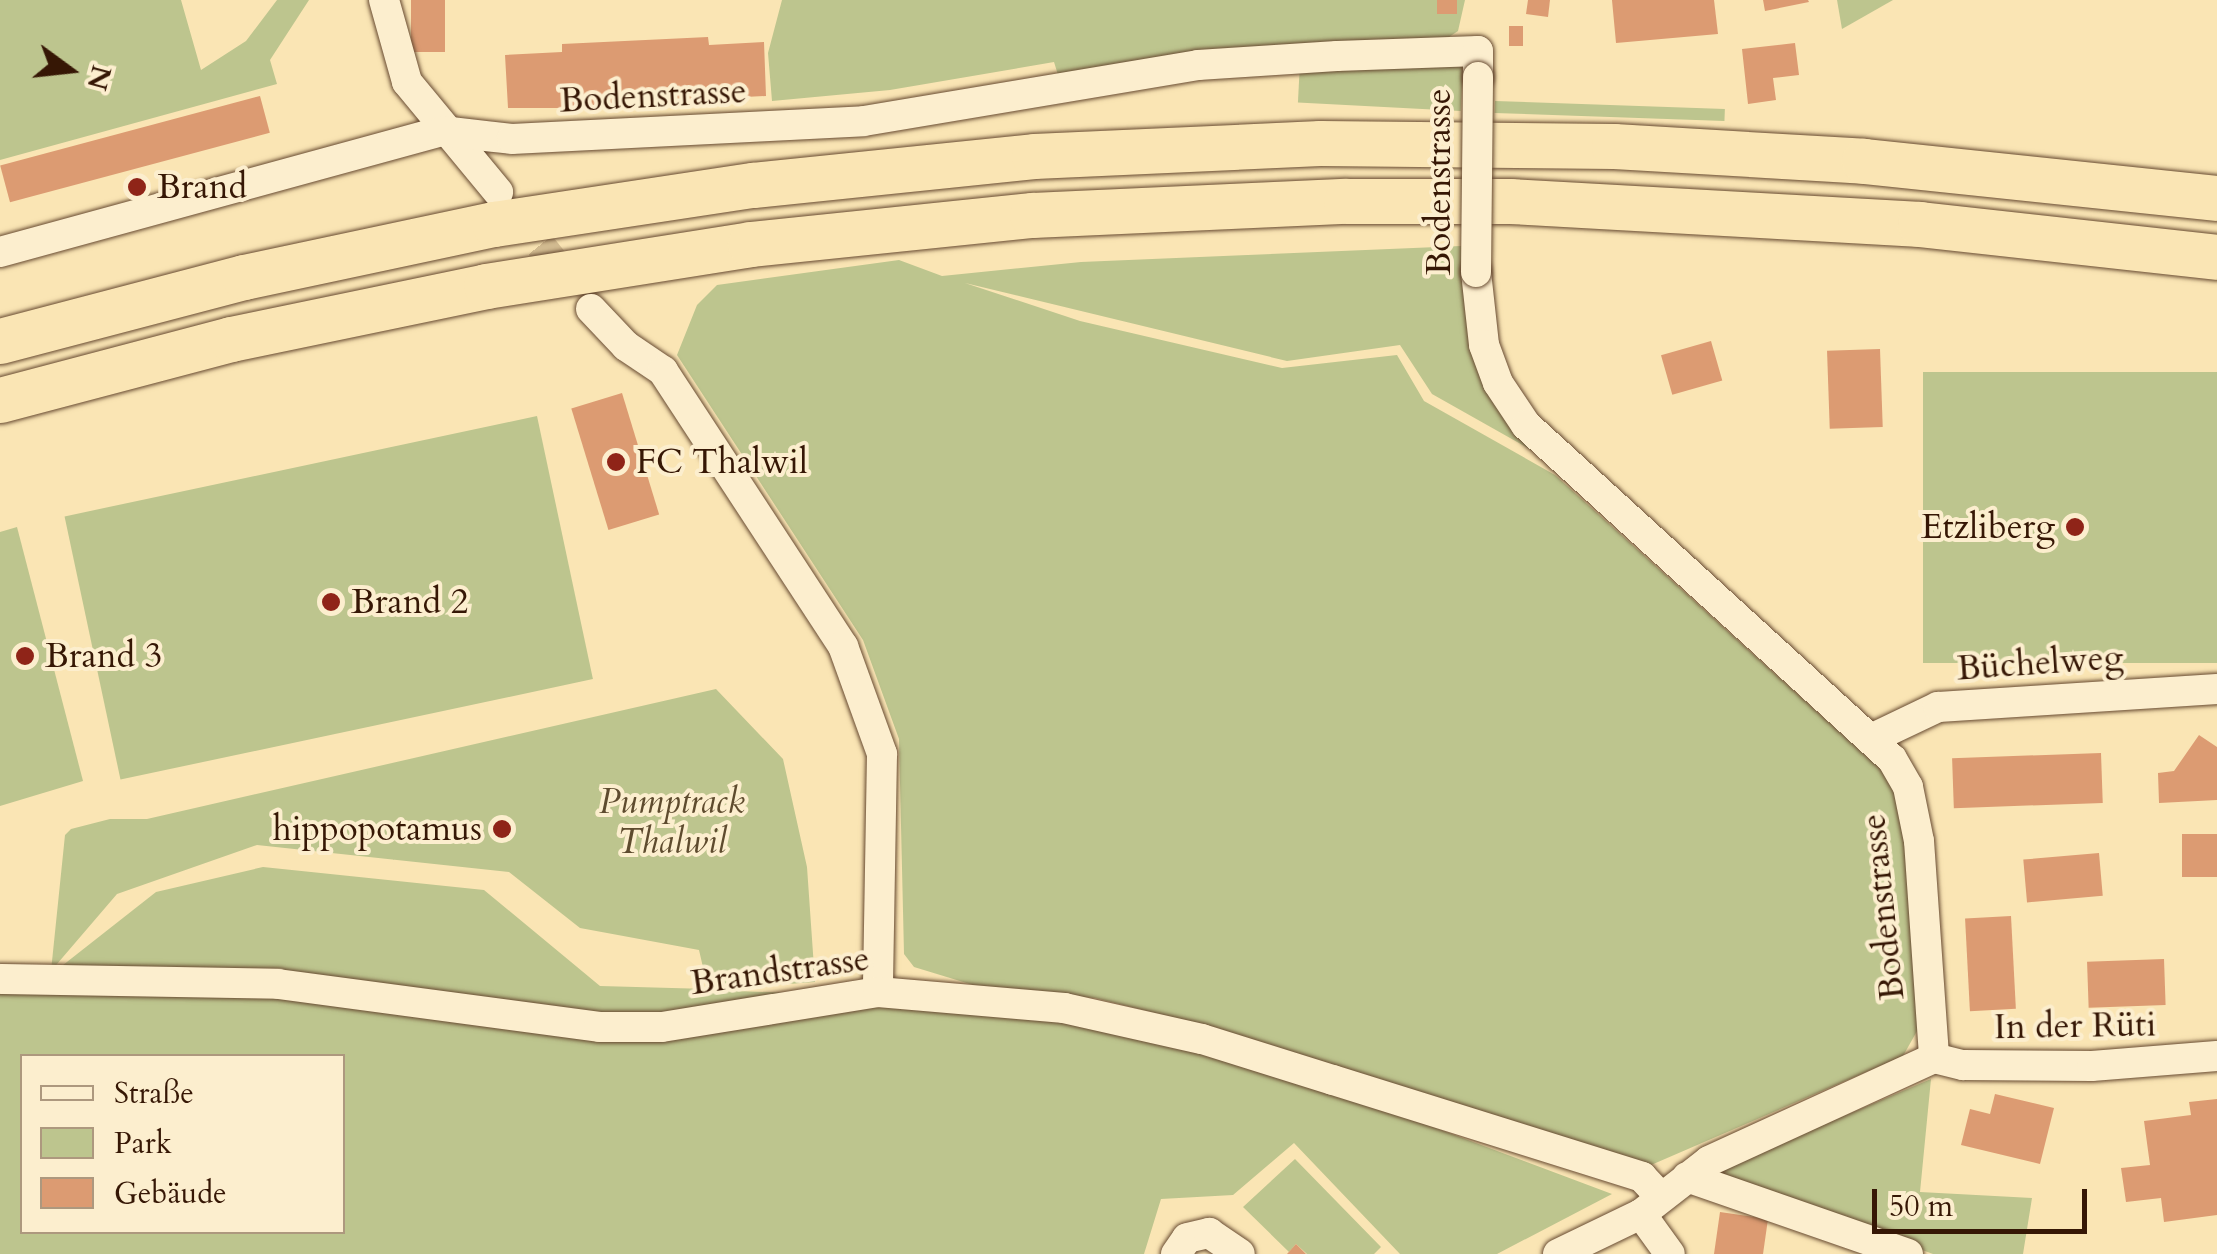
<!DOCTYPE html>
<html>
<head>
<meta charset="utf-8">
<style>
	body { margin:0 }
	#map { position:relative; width:2217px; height:1254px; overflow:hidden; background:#fae5b4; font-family:Cardo,serif }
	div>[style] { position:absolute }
	.green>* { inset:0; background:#bdc58e; transform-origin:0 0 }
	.building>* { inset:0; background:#dc9b72; transform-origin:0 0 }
	.minor-tunnel>* { height:30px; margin-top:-15px; transform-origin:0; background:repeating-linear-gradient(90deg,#d3bc91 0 30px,transparent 0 45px) }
	.roads { filter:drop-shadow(0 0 2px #674a31) drop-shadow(0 0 2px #674a31) }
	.minor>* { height:30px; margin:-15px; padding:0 15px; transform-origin:15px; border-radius:15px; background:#fceece }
	.highway>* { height:45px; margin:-22.5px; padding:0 22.5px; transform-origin:22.5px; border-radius:22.5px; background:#fae5b4 }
	.bridges { filter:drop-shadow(0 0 2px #674a31) drop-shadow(0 0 2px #674a31) }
	.minor-bridge>* { height:30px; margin:-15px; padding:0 15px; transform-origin:15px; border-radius:15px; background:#fceece }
	.dots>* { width:28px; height:28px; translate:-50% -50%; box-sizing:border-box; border:5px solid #fceece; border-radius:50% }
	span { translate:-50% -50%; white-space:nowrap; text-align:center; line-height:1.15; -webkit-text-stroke:8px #fceece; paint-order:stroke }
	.street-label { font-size:35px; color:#361705 }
	.poi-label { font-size:35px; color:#361705 }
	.left { translate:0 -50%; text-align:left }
	.right { translate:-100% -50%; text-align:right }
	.park-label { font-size:35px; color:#5e4b2e; font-style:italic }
	.legend { position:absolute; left:20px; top:1054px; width:325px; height:180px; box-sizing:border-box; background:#fceece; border:2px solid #ad987e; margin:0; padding:12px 18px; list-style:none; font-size:30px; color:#361705 }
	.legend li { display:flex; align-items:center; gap:20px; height:50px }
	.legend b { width:50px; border:2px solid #ad987e }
	.north { position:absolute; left:20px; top:20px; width:100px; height:100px; -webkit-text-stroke:8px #fceece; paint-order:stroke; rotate:105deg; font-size:28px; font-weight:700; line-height:40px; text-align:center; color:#361705 }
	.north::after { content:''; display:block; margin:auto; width:35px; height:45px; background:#361705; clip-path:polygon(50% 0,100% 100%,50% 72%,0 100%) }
	.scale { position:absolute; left:1872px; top:1189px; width:215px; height:45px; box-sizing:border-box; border:5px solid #361705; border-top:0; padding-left:12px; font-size:30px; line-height:35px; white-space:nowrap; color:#361705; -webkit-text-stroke:8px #fceece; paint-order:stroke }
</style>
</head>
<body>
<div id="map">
	<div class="green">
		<i style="clip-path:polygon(0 0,181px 0,201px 70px,246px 41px,277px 0,309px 0,270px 60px,277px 84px,0 160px)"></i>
		<i style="clip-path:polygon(782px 0,1465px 0,1458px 31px,1446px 39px,1059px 78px,1054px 62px,890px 90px,772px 101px,768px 53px)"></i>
		<i style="clip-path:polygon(1837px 0,1893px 0,1842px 29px)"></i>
		<i style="left:1463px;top:67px;width:44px;height:163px;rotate:93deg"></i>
		<i style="left:1495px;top:101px;width:230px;height:12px;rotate:2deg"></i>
		<i style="clip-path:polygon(1461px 246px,1465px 313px,1478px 367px,1533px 451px,1432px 394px,1400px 345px,1287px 361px,965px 283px,1080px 321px,1282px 368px,1397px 355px,1424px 401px,1555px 475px,1899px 786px,1921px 1024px,1903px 1056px,1651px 1165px,1171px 1017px,1095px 998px,996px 992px,914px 967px,904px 954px,899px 739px,863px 640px,677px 355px,697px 305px,717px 285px,899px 260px,942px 276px,1081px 262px)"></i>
		<i style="left:2217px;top:372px;width:291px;height:294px;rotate:90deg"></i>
		<i style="left:537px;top:416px;width:269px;height:483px;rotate:78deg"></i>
		<i style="clip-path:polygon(17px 527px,83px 781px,0 806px,0 532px)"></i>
		<i style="clip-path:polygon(evenodd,716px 689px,783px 759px,807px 867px,815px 982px,708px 990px,1031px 1001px,1329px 1088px,1612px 1194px,1497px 1254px,1400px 1254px,1294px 1143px,1233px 1195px,1161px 1199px,1144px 1254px,0 1254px,0 975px,44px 980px,156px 892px,263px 867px,484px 890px,600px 986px,708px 989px,699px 950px,580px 928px,509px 872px,257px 845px,117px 894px,51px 971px,65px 835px,71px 829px,110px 819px,147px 819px,716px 689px,22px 1056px,342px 1056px,342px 1232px,22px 1232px,22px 1056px)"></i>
		<i style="clip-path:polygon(1931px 1079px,1920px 1192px,2032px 1198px,2023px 1254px,1933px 1254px,1718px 1175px,1724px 1167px)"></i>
		<i style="clip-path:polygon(1295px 1159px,1381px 1247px,1374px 1254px,1307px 1254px,1296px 1244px,1289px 1252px,1243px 1207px)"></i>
	</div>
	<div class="building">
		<i style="left:411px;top:0;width:34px;height:52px"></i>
		<i style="left:1437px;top:0;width:20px;height:14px"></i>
		<i style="clip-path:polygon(1528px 0,1550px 0,1548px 17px,1526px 14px)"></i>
		<i style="clip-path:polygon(1612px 0,1714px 0,1718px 34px,1616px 43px)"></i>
		<i style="clip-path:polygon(1763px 0,1808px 0,1809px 2px,1765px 11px)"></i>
		<i style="left:1509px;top:26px;width:14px;height:20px"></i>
		<i style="clip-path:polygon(708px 37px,709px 45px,764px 42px,766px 96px,667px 101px,667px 108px,508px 108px,505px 55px,562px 52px,562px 44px)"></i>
		<i style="clip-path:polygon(1795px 43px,1799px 75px,1773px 78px,1776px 100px,1748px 104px,1742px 49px)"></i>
		<i style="left:260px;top:96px;width:38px;height:269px;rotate:75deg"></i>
		<i style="left:1711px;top:341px;width:41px;height:52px;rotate:74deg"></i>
		<i style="left:1880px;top:349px;width:78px;height:53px;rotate:88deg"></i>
		<i style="left:622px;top:393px;width:127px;height:53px;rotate:73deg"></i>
		<i style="clip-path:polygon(2199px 735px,2217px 747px,2217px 800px,2159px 803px,2158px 773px,2174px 771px)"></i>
		<i style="left:2101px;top:753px;width:50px;height:149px;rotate:88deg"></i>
		<i style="left:2217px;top:834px;width:43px;height:35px;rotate:90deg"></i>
		<i style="left:2099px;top:853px;width:43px;height:76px;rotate:85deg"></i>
		<i style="left:2011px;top:916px;width:93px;height:46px;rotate:87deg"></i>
		<i style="left:2164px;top:959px;width:46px;height:77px;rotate:88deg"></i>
		<i style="clip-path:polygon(1995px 1094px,2054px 1108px,2040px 1164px,1961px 1145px,1970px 1109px,1990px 1114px)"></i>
		<i style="clip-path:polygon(2217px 1099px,2217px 1215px,2164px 1222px,2161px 1198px,2126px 1202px,2121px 1168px,2150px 1165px,2144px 1121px,2191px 1115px,2189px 1102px)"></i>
		<i style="clip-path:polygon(1720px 1212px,1768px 1219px,1763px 1254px,1714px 1254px)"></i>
		<i style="clip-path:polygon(1296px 1244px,1306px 1254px,1287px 1254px)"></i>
	</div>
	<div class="minor-tunnel">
		<i style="left:512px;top:210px;width:94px;rotate:51.1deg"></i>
	</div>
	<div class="roads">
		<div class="minor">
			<i style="left:384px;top:0;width:85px;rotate:74.3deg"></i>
			<i style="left:407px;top:82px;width:143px;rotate:50.4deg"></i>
			<i style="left:0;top:252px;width:458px;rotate:-15.3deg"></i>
			<i style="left:442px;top:131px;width:70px;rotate:6.5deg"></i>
			<i style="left:512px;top:139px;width:352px;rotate:-2.9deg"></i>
			<i style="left:864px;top:121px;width:339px;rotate:-9.5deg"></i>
			<i style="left:1198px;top:65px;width:139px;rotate:-3.7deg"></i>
			<i style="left:1337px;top:56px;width:141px;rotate:-2deg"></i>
			<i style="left:1478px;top:51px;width:26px;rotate:90deg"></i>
			<i style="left:1476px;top:272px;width:73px;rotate:83.7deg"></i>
			<i style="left:1484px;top:345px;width:40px;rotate:69.8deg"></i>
			<i style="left:1498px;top:383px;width:50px;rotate:56.3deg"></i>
			<i style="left:1526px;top:425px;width:495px;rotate:42.4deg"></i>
			<i style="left:1892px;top:759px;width:32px;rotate:60deg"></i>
			<i style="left:1908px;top:787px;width:55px;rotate:78.5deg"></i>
			<i style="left:1919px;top:841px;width:218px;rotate:86deg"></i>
			<i style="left:591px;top:309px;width:51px;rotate:46.6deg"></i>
			<i style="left:626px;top:346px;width:45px;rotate:34deg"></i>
			<i style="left:663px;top:371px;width:329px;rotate:56.8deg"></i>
			<i style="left:843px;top:646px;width:115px;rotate:70.1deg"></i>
			<i style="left:882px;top:754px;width:238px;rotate:91deg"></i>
			<i style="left:1875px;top:737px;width:70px;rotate:-25.5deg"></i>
			<i style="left:1938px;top:707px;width:280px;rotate:-3.7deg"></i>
			<i style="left:0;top:979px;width:278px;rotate:1deg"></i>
			<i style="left:278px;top:984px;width:324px;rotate:7.6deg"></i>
			<i style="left:599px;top:1027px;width:63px"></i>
			<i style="left:662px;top:1027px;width:219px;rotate:-9.2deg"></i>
			<i style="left:878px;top:992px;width:187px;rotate:4.9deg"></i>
			<i style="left:1064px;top:1008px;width:141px;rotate:12.7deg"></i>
			<i style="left:1202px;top:1039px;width:137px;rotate:17.4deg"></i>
			<i style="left:1333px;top:1080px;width:324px;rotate:17.4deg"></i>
			<i style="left:1642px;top:1177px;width:26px;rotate:47deg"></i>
			<i style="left:1934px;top:1058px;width:30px;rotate:14deg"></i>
			<i style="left:1963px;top:1065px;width:129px;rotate:0.4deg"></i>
			<i style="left:2092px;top:1066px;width:125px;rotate:-4.6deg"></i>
			<i style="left:1687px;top:1177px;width:234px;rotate:19.2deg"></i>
			<i style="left:1641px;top:1214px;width:49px;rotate:54.1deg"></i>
			<i style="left:1176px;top:1254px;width:19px;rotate:-55deg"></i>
			<i style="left:1187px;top:1238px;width:23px;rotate:-13deg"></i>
			<i style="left:1209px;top:1233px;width:37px;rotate:34deg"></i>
			<i style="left:1558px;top:1254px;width:92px;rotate:-25.7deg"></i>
			<i style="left:1641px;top:1214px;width:86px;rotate:-37.9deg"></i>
			<i style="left:1709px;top:1161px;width:247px;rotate:-24.6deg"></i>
		</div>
		<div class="highway">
			<i style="left:0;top:341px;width:252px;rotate:-14.7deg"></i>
			<i style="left:244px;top:277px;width:256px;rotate:-12deg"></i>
			<i style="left:494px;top:224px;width:262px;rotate:-8.6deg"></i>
			<i style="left:753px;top:185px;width:282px;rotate:-5.9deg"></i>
			<i style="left:1034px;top:156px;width:286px;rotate:-2.6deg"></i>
			<i style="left:1320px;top:143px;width:294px;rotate:0.6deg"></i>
			<i style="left:1614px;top:146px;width:250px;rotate:3.4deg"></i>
			<i style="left:1864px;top:161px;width:355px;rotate:6deg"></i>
			<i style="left:0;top:400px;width:239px;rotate:-14.8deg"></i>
			<i style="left:231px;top:339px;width:260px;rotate:-11.7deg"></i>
			<i style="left:486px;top:286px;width:267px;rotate:-9deg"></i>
			<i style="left:750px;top:244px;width:283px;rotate:-5.9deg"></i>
			<i style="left:1032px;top:215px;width:314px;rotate:-2.6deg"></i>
			<i style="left:1346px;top:201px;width:164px"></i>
			<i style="left:1510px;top:201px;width:411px;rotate:3.2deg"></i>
			<i style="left:1920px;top:224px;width:299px;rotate:6.3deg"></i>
		</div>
	</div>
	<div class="bridges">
		<div class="minor-bridge">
			<i style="left:1476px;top:272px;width:195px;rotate:-89.4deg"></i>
		</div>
	</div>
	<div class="dots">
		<i style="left:137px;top:187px;background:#8f2418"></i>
		<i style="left:616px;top:462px;background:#8f2418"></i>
		<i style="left:2075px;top:527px;background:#8f2418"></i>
		<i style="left:331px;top:602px;background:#8f2418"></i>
		<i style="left:25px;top:656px;background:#8f2418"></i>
		<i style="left:502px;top:829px;background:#8f2418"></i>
	</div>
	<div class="street-label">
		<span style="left:653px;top:96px;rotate:-3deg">Bodenstrasse</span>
		<span style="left:1439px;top:182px;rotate:-90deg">Bodenstrasse</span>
		<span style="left:2040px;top:663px;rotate:-4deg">Büchelweg</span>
		<span style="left:1883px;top:907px;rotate:-96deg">Bodenstrasse</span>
		<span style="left:780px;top:971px;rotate:-8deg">Brandstrasse</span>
		<span style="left:2075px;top:1026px;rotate:-1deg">In der Rüti</span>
	</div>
	<div class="poi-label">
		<span class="left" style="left:157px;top:187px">Brand</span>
		<span class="left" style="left:636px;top:462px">FC Thalwil</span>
		<span class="right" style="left:2055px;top:527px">Etzliberg</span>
		<span class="left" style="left:351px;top:602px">Brand 2</span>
		<span class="left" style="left:45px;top:656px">Brand 3</span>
		<span class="right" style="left:482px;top:829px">hippopotamus</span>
	</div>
	<div class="park-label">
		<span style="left:672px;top:822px">Pumptrack<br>Thalwil</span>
	</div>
	<ul class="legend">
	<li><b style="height:12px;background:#fceece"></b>Straße</li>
	<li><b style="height:28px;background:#bdc58e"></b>Park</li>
	<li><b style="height:28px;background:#dc9b72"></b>Gebäude</li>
	</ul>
	<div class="north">N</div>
	<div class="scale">50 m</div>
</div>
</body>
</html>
